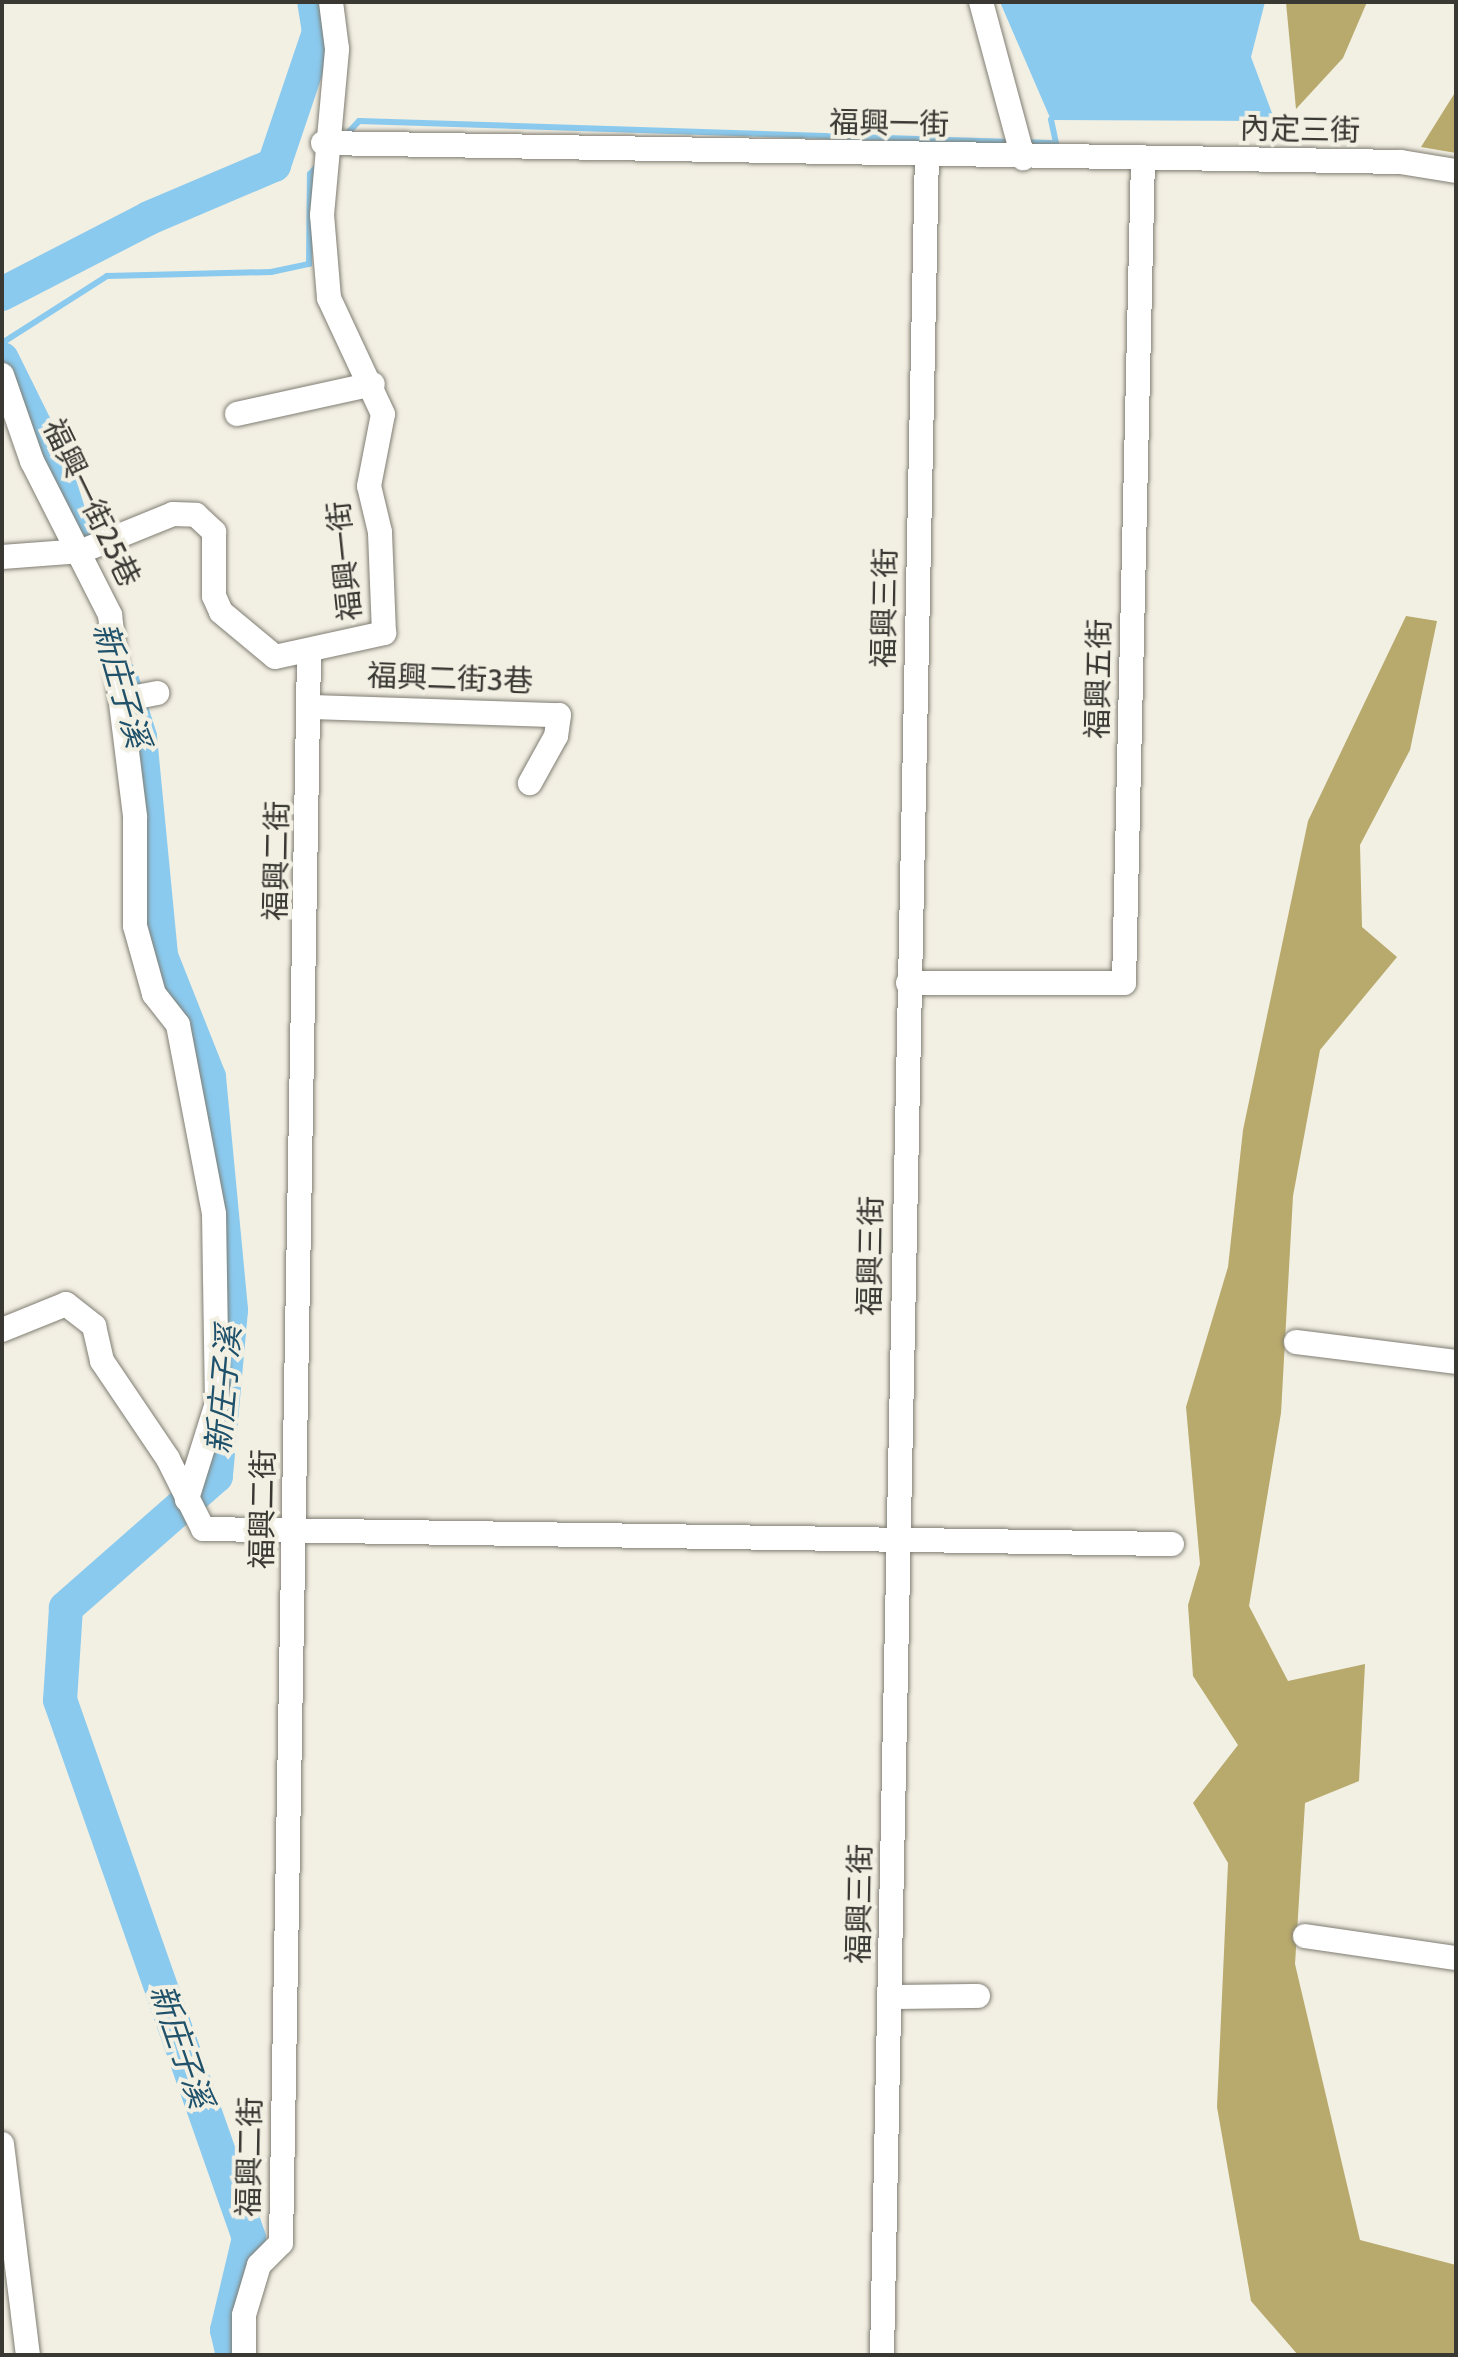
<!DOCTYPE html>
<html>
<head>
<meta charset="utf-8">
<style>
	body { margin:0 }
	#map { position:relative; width:1458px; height:2357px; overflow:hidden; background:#f2efe3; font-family:Cabin,"Noto Sans TC",sans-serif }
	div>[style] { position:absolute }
	.forest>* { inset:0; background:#b8a96c }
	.water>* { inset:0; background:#8acaee }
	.stream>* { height:6px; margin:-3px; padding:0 3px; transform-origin:3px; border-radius:3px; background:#8acaee }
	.river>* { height:34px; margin:-17px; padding:0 17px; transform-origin:17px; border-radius:17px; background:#8acaee }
	.roads { filter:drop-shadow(0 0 2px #807d73) drop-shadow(0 0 2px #807d73) }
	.minor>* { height:24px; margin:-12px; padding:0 12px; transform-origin:12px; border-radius:12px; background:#fff }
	span { translate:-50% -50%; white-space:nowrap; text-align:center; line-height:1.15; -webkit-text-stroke:8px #f2efe3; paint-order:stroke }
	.street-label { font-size:30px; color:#393833 }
	.water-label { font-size:32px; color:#1f516a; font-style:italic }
	.frame { position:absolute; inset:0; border:4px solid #393833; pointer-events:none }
</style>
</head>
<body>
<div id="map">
	<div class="forest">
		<i style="clip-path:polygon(1286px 2px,1367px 2px,1343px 58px,1296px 109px)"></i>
		<i style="clip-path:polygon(1456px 91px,1456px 153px,1421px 147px)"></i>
		<i style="clip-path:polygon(1406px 616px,1437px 621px,1410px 750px,1360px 845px,1362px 927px,1397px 957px,1320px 1050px,1293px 1196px,1281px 1413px,1249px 1606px,1288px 1681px,1365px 1664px,1359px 1781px,1305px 1803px,1295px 1964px,1360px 2240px,1456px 2265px,1456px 2355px,1298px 2355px,1251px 2301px,1217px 2107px,1228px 1863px,1193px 1803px,1238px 1745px,1193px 1676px,1188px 1605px,1200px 1564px,1186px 1407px,1228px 1267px,1243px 1130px,1308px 821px)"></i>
	</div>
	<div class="water">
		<i style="clip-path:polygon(1000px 2px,1265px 2px,1251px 57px,1275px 121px,1051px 120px)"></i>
	</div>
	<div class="stream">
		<i style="left:346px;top:135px;width:19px;rotate:-47deg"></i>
		<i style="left:359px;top:121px;width:653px;rotate:1.84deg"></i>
		<i style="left:1023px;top:142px;width:33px;rotate:2deg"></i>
		<i style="left:1056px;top:143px;width:24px;rotate:-102deg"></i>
		<i style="left:2px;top:343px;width:125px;rotate:-32.5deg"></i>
		<i style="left:107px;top:276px;width:164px;rotate:-1.4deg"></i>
		<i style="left:271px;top:272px;width:39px;rotate:-12deg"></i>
		<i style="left:309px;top:264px;width:90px;rotate:-89.4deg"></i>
		<i style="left:310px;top:174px;width:13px;rotate:-48deg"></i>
	</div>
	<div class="river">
		<i style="left:2px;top:294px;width:165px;rotate:-27.3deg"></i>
		<i style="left:149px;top:218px;width:136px;rotate:-23deg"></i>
		<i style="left:274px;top:165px;width:140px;rotate:-71.3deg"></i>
		<i style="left:319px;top:32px;width:30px;rotate:-99deg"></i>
		<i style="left:2px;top:359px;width:113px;rotate:63.7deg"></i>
		<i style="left:52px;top:460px;width:83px;rotate:72.4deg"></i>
		<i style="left:121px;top:677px;width:63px;rotate:72.4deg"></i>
		<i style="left:140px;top:737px;width:220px;rotate:84.5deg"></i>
		<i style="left:161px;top:956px;width:130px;rotate:68.4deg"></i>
		<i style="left:209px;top:1077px;width:234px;rotate:84.6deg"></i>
		<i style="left:231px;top:1310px;width:167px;rotate:95.2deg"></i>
		<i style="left:216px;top:1476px;width:200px;rotate:138.7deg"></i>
		<i style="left:66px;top:1608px;width:92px;rotate:93.7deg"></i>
		<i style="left:60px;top:1700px;width:570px;rotate:70.64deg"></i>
		<i style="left:249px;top:2238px;width:95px;rotate:103.4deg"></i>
		<i style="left:227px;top:2330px;width:26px;rotate:77deg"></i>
	</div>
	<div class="roads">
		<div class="minor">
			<i style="left:981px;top:2px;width:162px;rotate:74.9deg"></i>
			<i style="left:323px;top:143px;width:1078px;rotate:1.01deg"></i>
			<i style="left:1401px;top:162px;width:56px;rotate:9.3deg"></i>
			<i style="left:2px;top:375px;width:91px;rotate:70.8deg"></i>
			<i style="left:32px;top:461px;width:173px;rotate:63.1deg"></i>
			<i style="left:110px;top:615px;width:204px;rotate:82.9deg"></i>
			<i style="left:135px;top:817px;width:109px;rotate:90deg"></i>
			<i style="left:135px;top:926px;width:71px;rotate:74.4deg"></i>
			<i style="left:154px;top:994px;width:39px;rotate:52deg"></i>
			<i style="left:178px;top:1025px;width:192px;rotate:79.2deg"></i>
			<i style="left:214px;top:1214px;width:189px;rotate:89.1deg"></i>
			<i style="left:217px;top:1403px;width:101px;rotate:107.4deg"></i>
			<i style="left:237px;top:414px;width:139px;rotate:-12.4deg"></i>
			<i style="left:2px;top:557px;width:80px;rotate:-4.3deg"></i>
			<i style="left:82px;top:551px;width:98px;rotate:-22.1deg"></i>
			<i style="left:173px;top:514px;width:23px;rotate:2deg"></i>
			<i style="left:196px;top:515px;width:25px;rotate:43deg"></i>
			<i style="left:214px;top:532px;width:64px;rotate:90deg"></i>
			<i style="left:214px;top:596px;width:17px;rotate:66deg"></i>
			<i style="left:221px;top:612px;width:70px;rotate:39.8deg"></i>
			<i style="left:275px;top:657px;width:112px;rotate:-12.4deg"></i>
			<i style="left:384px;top:633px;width:101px;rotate:-92.3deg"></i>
			<i style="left:380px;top:532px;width:47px;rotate:-103.4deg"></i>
			<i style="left:369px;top:486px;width:73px;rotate:-79deg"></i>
			<i style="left:383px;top:414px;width:128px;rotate:-115deg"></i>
			<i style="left:329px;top:298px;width:83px;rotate:-94.8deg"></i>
			<i style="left:322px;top:215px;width:167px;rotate:-84.8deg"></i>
			<i style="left:337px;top:49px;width:47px;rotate:-97.3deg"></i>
			<i style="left:121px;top:700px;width:37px;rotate:-11deg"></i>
			<i style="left:312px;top:707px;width:247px;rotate:1.9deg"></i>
			<i style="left:559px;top:715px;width:21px;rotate:98deg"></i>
			<i style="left:556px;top:736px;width:54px;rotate:119deg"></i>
			<i style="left:908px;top:983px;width:216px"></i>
			<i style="left:1124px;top:983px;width:823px;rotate:-88.68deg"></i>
			<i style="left:2px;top:1330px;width:69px;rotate:-22.1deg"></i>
			<i style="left:66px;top:1304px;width:36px;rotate:38deg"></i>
			<i style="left:94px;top:1326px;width:36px;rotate:77deg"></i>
			<i style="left:102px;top:1361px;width:118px;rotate:56deg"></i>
			<i style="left:168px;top:1459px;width:78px;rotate:63.4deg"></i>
			<i style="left:203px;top:1529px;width:969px;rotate:0.89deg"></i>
			<i style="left:1296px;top:1342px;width:161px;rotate:7.1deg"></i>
			<i style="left:1305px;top:1936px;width:153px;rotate:8.3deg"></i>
			<i style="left:890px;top:1997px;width:88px;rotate:-0.7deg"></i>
			<i style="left:2px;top:2144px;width:213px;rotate:83deg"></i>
			<i style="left:244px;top:2355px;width:40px;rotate:-90deg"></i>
			<i style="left:244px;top:2315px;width:52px;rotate:-73.3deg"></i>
			<i style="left:259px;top:2265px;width:31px;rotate:-45deg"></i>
			<i style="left:281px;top:2243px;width:1589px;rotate:-88.99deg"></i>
			<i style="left:882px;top:2355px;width:2197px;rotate:-88.83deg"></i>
		</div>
	</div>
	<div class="street-label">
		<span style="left:889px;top:124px;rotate:1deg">福興一街</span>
		<span style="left:1300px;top:130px;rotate:1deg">內定三街</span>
		<span style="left:91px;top:503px;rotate:64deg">福興一街25巷</span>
		<span style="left:345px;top:561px;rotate:-96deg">福興一街</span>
		<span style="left:885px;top:608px;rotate:-89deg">福興三街</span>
		<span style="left:450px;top:679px;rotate:2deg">福興二街3巷</span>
		<span style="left:1099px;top:679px;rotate:-89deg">福興五街</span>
		<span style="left:277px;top:861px;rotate:-89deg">福興二街</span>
		<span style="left:871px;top:1256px;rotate:-89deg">福興三街</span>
		<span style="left:263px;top:1509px;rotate:-89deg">福興二街</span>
		<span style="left:860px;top:1904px;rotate:-89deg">福興三街</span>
		<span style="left:250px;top:2157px;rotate:-89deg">福興二街</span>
	</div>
	<div class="water-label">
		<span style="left:121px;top:685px;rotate:74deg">新庄子溪</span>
		<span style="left:224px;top:1390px;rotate:-85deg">新庄子溪</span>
		<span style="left:181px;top:2046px;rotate:71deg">新庄子溪</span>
	</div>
	<div class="frame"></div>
</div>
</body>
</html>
